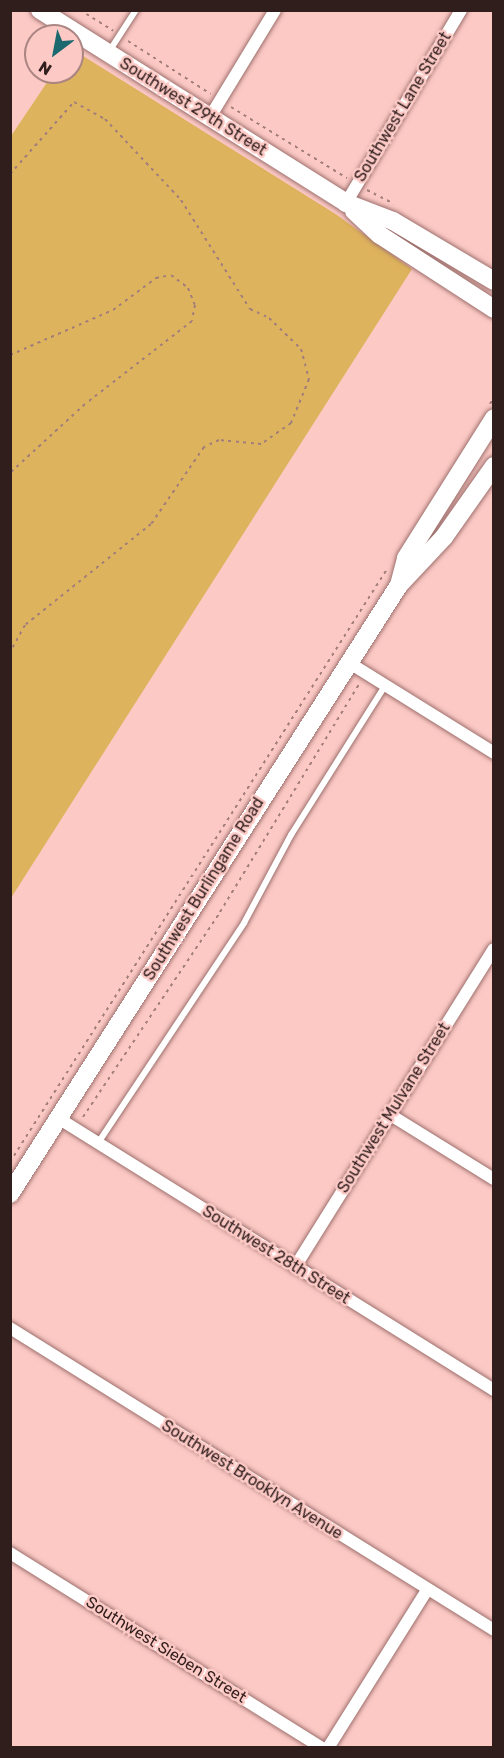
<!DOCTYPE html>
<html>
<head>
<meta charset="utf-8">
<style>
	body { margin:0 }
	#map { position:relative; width:504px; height:1758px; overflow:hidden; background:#fcc9c5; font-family:Rubik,sans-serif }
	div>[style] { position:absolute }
	.green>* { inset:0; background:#deb35d }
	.path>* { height:2px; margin-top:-1px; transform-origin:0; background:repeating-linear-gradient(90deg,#a27e7b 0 3px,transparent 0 7.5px) }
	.roads { filter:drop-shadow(0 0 2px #9d706d) drop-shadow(0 0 2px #9d706d) }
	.service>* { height:6px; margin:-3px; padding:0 3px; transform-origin:3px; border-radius:3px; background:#fff }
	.minor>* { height:12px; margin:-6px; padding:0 6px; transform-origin:6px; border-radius:6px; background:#fff }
	.secondary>* { height:18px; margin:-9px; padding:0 9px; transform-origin:9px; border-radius:9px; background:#fff }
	span { translate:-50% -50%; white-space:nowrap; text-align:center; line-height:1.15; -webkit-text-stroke:5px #fcc9c5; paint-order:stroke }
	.street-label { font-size:16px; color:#301e1d }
	.frame { position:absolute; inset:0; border:12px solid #301e1d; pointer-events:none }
	.north { position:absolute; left:24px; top:24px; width:60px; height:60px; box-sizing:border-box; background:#fcc9c5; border:2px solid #aa8582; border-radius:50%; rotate:212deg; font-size:16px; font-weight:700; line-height:24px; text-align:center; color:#301e1d }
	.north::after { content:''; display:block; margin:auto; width:21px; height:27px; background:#1b686e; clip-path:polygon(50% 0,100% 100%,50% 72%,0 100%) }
</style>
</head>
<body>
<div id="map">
	<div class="green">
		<i style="clip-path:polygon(72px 49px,337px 215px,412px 269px,11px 898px,11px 136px,54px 72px,72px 72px)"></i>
	</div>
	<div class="path">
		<i style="left:80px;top:10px;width:39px;rotate:32deg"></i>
		<i style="left:128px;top:41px;width:98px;rotate:32.6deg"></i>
		<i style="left:231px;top:107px;width:136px;rotate:31.5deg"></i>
		<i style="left:10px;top:174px;width:96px;rotate:-48.4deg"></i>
		<i style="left:74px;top:102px;width:35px;rotate:29deg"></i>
		<i style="left:105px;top:119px;width:111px;rotate:46.8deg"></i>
		<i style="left:181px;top:200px;width:129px;rotate:57.7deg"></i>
		<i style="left:250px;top:309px;width:21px;rotate:25deg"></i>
		<i style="left:269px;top:318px;width:45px;rotate:44.1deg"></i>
		<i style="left:301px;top:349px;width:31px;rotate:75deg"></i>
		<i style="left:309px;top:379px;width:48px;rotate:112.2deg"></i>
		<i style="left:291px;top:423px;width:37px;rotate:145deg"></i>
		<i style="left:261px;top:444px;width:42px;rotate:-174.6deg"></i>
		<i style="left:219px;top:440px;width:17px;rotate:155deg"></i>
		<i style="left:204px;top:447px;width:93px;rotate:124.5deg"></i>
		<i style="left:151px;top:524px;width:161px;rotate:141.3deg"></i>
		<i style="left:25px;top:625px;width:31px;rotate:119deg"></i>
		<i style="left:367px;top:190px;width:30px;rotate:27deg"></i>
		<i style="left:10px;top:355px;width:112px;rotate:-23.6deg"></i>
		<i style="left:113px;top:310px;width:54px;rotate:-36.7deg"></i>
		<i style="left:156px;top:278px;width:15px;rotate:-11deg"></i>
		<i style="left:171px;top:275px;width:21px;rotate:37deg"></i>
		<i style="left:188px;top:288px;width:18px;rotate:68deg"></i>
		<i style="left:195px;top:305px;width:16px;rotate:101deg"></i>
		<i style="left:192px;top:321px;width:135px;rotate:142.2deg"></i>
		<i style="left:85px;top:404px;width:102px;rotate:137.4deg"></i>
		<i style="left:490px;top:404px;width:8px;rotate:-60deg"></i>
		<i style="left:83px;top:1117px;width:247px;rotate:-56.2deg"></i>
		<i style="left:220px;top:912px;width:267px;rotate:-58.6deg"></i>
		<i style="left:10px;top:1162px;width:703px;rotate:-57.55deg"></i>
	</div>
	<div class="roads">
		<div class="service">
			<i style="left:110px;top:50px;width:48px;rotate:-57deg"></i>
			<i style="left:98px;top:1143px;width:264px;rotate:-56.4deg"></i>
			<i style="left:244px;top:923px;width:100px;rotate:-61.9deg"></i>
			<i style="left:291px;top:835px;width:176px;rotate:-57.8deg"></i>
		</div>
		<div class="minor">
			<i style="left:210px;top:117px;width:125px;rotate:-58.7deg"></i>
			<i style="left:346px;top:203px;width:225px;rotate:-59.2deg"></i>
			<i style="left:348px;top:662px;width:172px;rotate:31.9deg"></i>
			<i style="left:389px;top:1114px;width:123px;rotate:31.8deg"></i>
			<i style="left:58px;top:1118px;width:514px;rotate:31.96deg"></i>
			<i style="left:295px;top:1267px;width:375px;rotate:-58deg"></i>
			<i style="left:10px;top:1328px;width:570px;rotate:31.96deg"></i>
			<i style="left:10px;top:1553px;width:368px;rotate:32deg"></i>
			<i style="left:328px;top:1748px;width:186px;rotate:-57.9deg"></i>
		</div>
		<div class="secondary">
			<i style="left:40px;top:10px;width:362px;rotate:32.2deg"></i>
			<i style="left:346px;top:203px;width:50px;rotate:21deg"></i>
			<i style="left:393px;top:221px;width:117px;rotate:30.7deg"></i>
			<i style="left:354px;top:211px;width:35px;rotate:43deg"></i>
			<i style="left:380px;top:235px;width:136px;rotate:33deg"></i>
			<i style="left:399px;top:585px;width:66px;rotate:-46.8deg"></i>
			<i style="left:444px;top:537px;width:87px;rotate:-54.8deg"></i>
			<i style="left:10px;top:1194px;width:723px;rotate:-57.43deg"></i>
			<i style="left:399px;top:585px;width:28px;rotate:-75deg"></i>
			<i style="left:406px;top:558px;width:165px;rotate:-57.8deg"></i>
		</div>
	</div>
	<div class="street-label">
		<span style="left:193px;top:107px;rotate:32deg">Southwest 29th Street</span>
		<span style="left:403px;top:107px;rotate:-59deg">Southwest Lane Street</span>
		<span style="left:204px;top:889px;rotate:-58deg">Southwest Burlingame Road</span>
		<span style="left:394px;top:1108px;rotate:-58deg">Southwest Mulvane Street</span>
		<span style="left:276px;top:1255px;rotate:32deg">Southwest 28th Street</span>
		<span style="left:252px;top:1480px;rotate:32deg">Southwest Brooklyn Avenue</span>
		<span style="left:166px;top:1650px;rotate:32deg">Southwest Sieben Street</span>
	</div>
	<div class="frame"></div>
	<div class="north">N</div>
</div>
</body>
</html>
